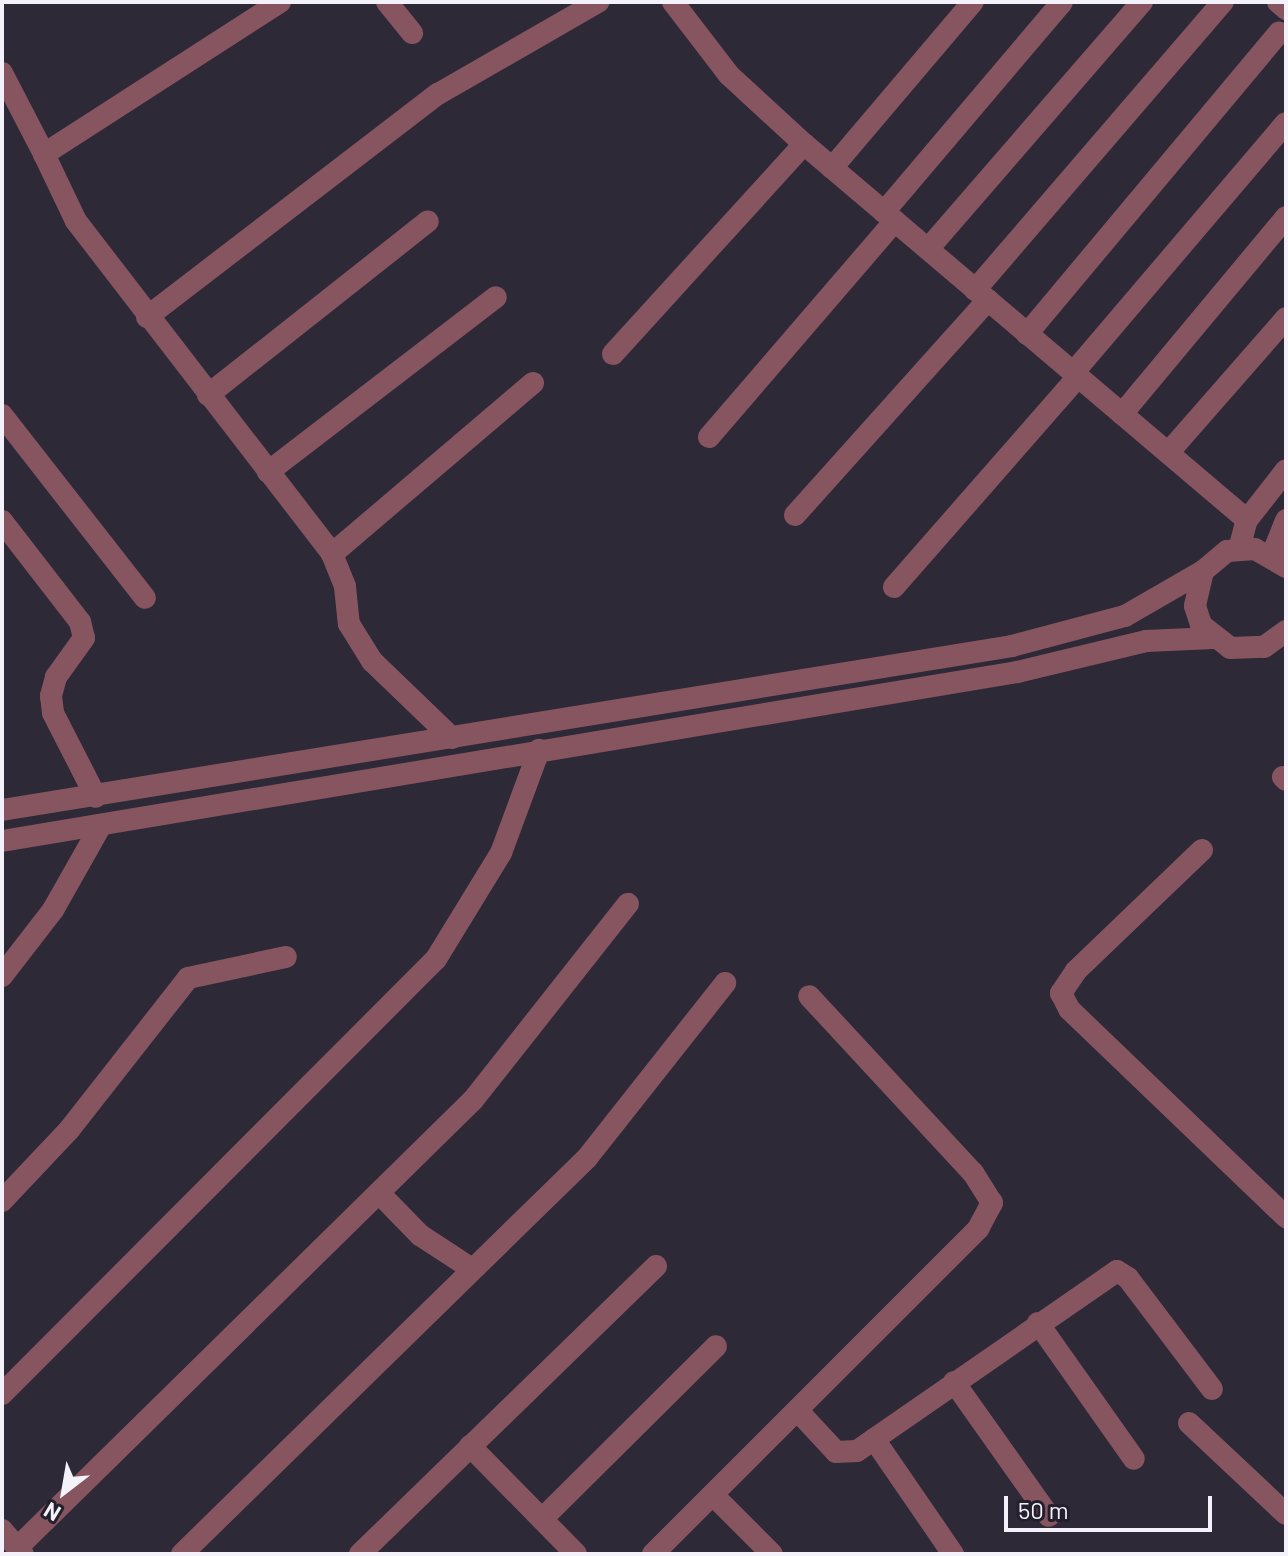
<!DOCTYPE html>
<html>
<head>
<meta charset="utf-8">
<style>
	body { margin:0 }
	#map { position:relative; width:1288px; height:1556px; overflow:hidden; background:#2d2937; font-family:Barlow,sans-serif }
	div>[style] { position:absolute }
	.minor>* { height:22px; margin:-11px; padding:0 11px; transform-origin:11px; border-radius:11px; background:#875560 }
	.tertiary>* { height:22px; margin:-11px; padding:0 11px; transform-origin:11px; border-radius:11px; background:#875560 }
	span { translate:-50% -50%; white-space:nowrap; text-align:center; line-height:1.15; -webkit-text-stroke:6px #231f2c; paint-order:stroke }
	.frame { position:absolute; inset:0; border:4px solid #f3f1fa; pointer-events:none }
	.north { position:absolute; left:24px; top:1452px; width:80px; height:80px; -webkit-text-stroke:6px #231f2c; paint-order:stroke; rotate:211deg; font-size:22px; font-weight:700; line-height:32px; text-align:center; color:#f3f1fa }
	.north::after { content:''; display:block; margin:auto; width:28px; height:36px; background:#f3f1fa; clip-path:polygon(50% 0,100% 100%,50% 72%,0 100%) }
	.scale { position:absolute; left:1004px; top:1496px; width:208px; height:36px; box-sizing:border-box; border:4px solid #f3f1fa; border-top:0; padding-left:10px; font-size:24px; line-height:28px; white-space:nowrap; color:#f3f1fa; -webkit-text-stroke:6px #231f2c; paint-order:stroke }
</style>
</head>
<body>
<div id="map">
	<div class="minor">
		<i style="left:280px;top:2px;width:281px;rotate:147.2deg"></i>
		<i style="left:44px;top:154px;width:74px;rotate:64.5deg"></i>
		<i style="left:76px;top:221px;width:420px;rotate:52.4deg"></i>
		<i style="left:332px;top:554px;width:35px;rotate:68deg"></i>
		<i style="left:345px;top:587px;width:37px;rotate:84deg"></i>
		<i style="left:349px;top:624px;width:44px;rotate:58.1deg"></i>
		<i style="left:372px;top:661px;width:111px;rotate:43.9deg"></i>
		<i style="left:387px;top:2px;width:40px;rotate:51deg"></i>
		<i style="left:673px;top:2px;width:92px;rotate:52.5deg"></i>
		<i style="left:729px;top:75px;width:102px;rotate:42.6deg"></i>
		<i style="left:804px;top:144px;width:581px;rotate:40.32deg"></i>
		<i style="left:1278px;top:2px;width:11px;rotate:41deg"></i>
		<i style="left:2px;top:73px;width:91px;rotate:62.6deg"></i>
		<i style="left:832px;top:168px;width:218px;rotate:-49.7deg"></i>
		<i style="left:884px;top:212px;width:275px;rotate:-49.7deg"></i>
		<i style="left:928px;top:249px;width:327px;rotate:-49.1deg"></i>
		<i style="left:975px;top:290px;width:380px;rotate:-49.3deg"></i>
		<i style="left:147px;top:317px;width:367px;rotate:-37.5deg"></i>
		<i style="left:438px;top:94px;width:185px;rotate:-29.9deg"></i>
		<i style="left:1027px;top:334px;width:393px;rotate:-50.1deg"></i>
		<i style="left:613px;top:354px;width:284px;rotate:-47.7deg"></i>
		<i style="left:1073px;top:373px;width:328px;rotate:-49.6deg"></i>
		<i style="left:208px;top:395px;width:280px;rotate:-38.3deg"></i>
		<i style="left:1122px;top:414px;width:256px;rotate:-50.2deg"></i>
		<i style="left:2px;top:415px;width:232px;rotate:52deg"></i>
		<i style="left:709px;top:437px;width:285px;rotate:-49.3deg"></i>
		<i style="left:1168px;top:453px;width:179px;rotate:-48.8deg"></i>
		<i style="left:268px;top:472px;width:287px;rotate:-37.5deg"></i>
		<i style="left:795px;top:515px;width:289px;rotate:-48.1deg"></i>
		<i style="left:2px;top:521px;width:128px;rotate:52.3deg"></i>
		<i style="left:80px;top:622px;width:16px;rotate:76deg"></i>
		<i style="left:84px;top:638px;width:48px;rotate:125.7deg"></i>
		<i style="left:56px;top:677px;width:20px;rotate:105deg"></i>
		<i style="left:51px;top:696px;width:17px;rotate:83deg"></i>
		<i style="left:53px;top:713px;width:94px;rotate:62.9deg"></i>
		<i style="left:1239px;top:549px;width:30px;rotate:-75deg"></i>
		<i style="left:1247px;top:520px;width:63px;rotate:-52deg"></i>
		<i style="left:332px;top:554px;width:264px;rotate:-40.4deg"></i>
		<i style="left:1272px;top:555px;width:38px;rotate:-68deg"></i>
		<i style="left:894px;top:587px;width:279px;rotate:-48.8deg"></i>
		<i style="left:1283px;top:777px;width:4px;rotate:45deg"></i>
		<i style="left:1202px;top:850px;width:175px;rotate:136.2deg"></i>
		<i style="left:1076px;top:971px;width:27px;rotate:124deg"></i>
		<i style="left:1061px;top:993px;width:18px;rotate:63deg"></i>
		<i style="left:1069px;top:1009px;width:301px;rotate:43.8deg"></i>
		<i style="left:2px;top:976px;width:83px;rotate:-52.3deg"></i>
		<i style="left:53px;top:910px;width:98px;rotate:-60.5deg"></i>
		<i style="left:379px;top:1193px;width:59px;rotate:45.7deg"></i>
		<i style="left:420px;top:1235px;width:62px;rotate:33.2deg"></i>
		<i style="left:2px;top:1201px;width:98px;rotate:-46.7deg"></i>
		<i style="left:69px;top:1130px;width:193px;rotate:-51.9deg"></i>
		<i style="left:188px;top:978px;width:100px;rotate:-12.1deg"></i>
		<i style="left:1038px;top:1323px;width:166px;rotate:54.8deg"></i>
		<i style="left:954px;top:1382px;width:164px;rotate:54.7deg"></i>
		<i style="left:2px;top:1394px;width:614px;rotate:-45.07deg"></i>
		<i style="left:436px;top:959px;width:124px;rotate:-58.5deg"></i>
		<i style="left:501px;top:853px;width:110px;rotate:-69.7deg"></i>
		<i style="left:798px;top:1411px;width:56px;rotate:47.2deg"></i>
		<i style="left:836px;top:1452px;width:21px;rotate:-3deg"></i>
		<i style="left:857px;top:1451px;width:316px;rotate:-34.7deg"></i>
		<i style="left:1117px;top:1271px;width:13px;rotate:32deg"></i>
		<i style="left:1128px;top:1278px;width:139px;rotate:52.9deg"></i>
		<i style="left:1189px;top:1423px;width:133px;rotate:43.2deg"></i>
		<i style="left:874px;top:1439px;width:140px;rotate:55.5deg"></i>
		<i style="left:470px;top:1446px;width:151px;rotate:45.5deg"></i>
		<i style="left:713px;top:1495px;width:83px;rotate:45deg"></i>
		<i style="left:542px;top:1519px;width:245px;rotate:-44.8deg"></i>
		<i style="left:17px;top:1548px;width:639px;rotate:-44.49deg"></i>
		<i style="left:473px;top:1100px;width:250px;rotate:-51.7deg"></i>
		<i style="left:182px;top:1554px;width:566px;rotate:-44.36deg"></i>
		<i style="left:587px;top:1158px;width:223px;rotate:-51.7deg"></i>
		<i style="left:360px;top:1554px;width:413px;rotate:-44.2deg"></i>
		<i style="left:653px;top:1554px;width:460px;rotate:-45deg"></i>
		<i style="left:978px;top:1229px;width:30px;rotate:-62deg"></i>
		<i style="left:992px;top:1203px;width:36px;rotate:-122deg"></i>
		<i style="left:973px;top:1173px;width:241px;rotate:-132.8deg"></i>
	</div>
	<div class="tertiary">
		<i style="left:1286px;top:567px;width:36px;rotate:-150deg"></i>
		<i style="left:1255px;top:549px;width:28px;rotate:176deg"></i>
		<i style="left:1227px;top:551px;width:31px;rotate:140deg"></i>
		<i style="left:1203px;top:571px;width:36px;rotate:103deg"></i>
		<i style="left:1195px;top:606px;width:20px;rotate:72deg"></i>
		<i style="left:1201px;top:625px;width:37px;rotate:38deg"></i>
		<i style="left:1230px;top:648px;width:34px;rotate:-2deg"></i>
		<i style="left:1264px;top:647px;width:27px;rotate:-36deg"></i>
		<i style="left:2px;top:810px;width:1023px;rotate:-9.22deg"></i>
		<i style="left:1012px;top:646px;width:117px;rotate:-14.9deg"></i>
		<i style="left:1125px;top:616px;width:90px;rotate:-30deg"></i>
		<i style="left:2px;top:841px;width:1029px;rotate:-9.45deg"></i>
		<i style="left:1017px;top:672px;width:133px;rotate:-13.5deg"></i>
		<i style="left:1146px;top:641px;width:67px;rotate:-2.6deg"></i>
		<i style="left:2px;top:1530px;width:32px;rotate:49deg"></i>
	</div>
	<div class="frame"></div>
	<div class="north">N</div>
	<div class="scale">50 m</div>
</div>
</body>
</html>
